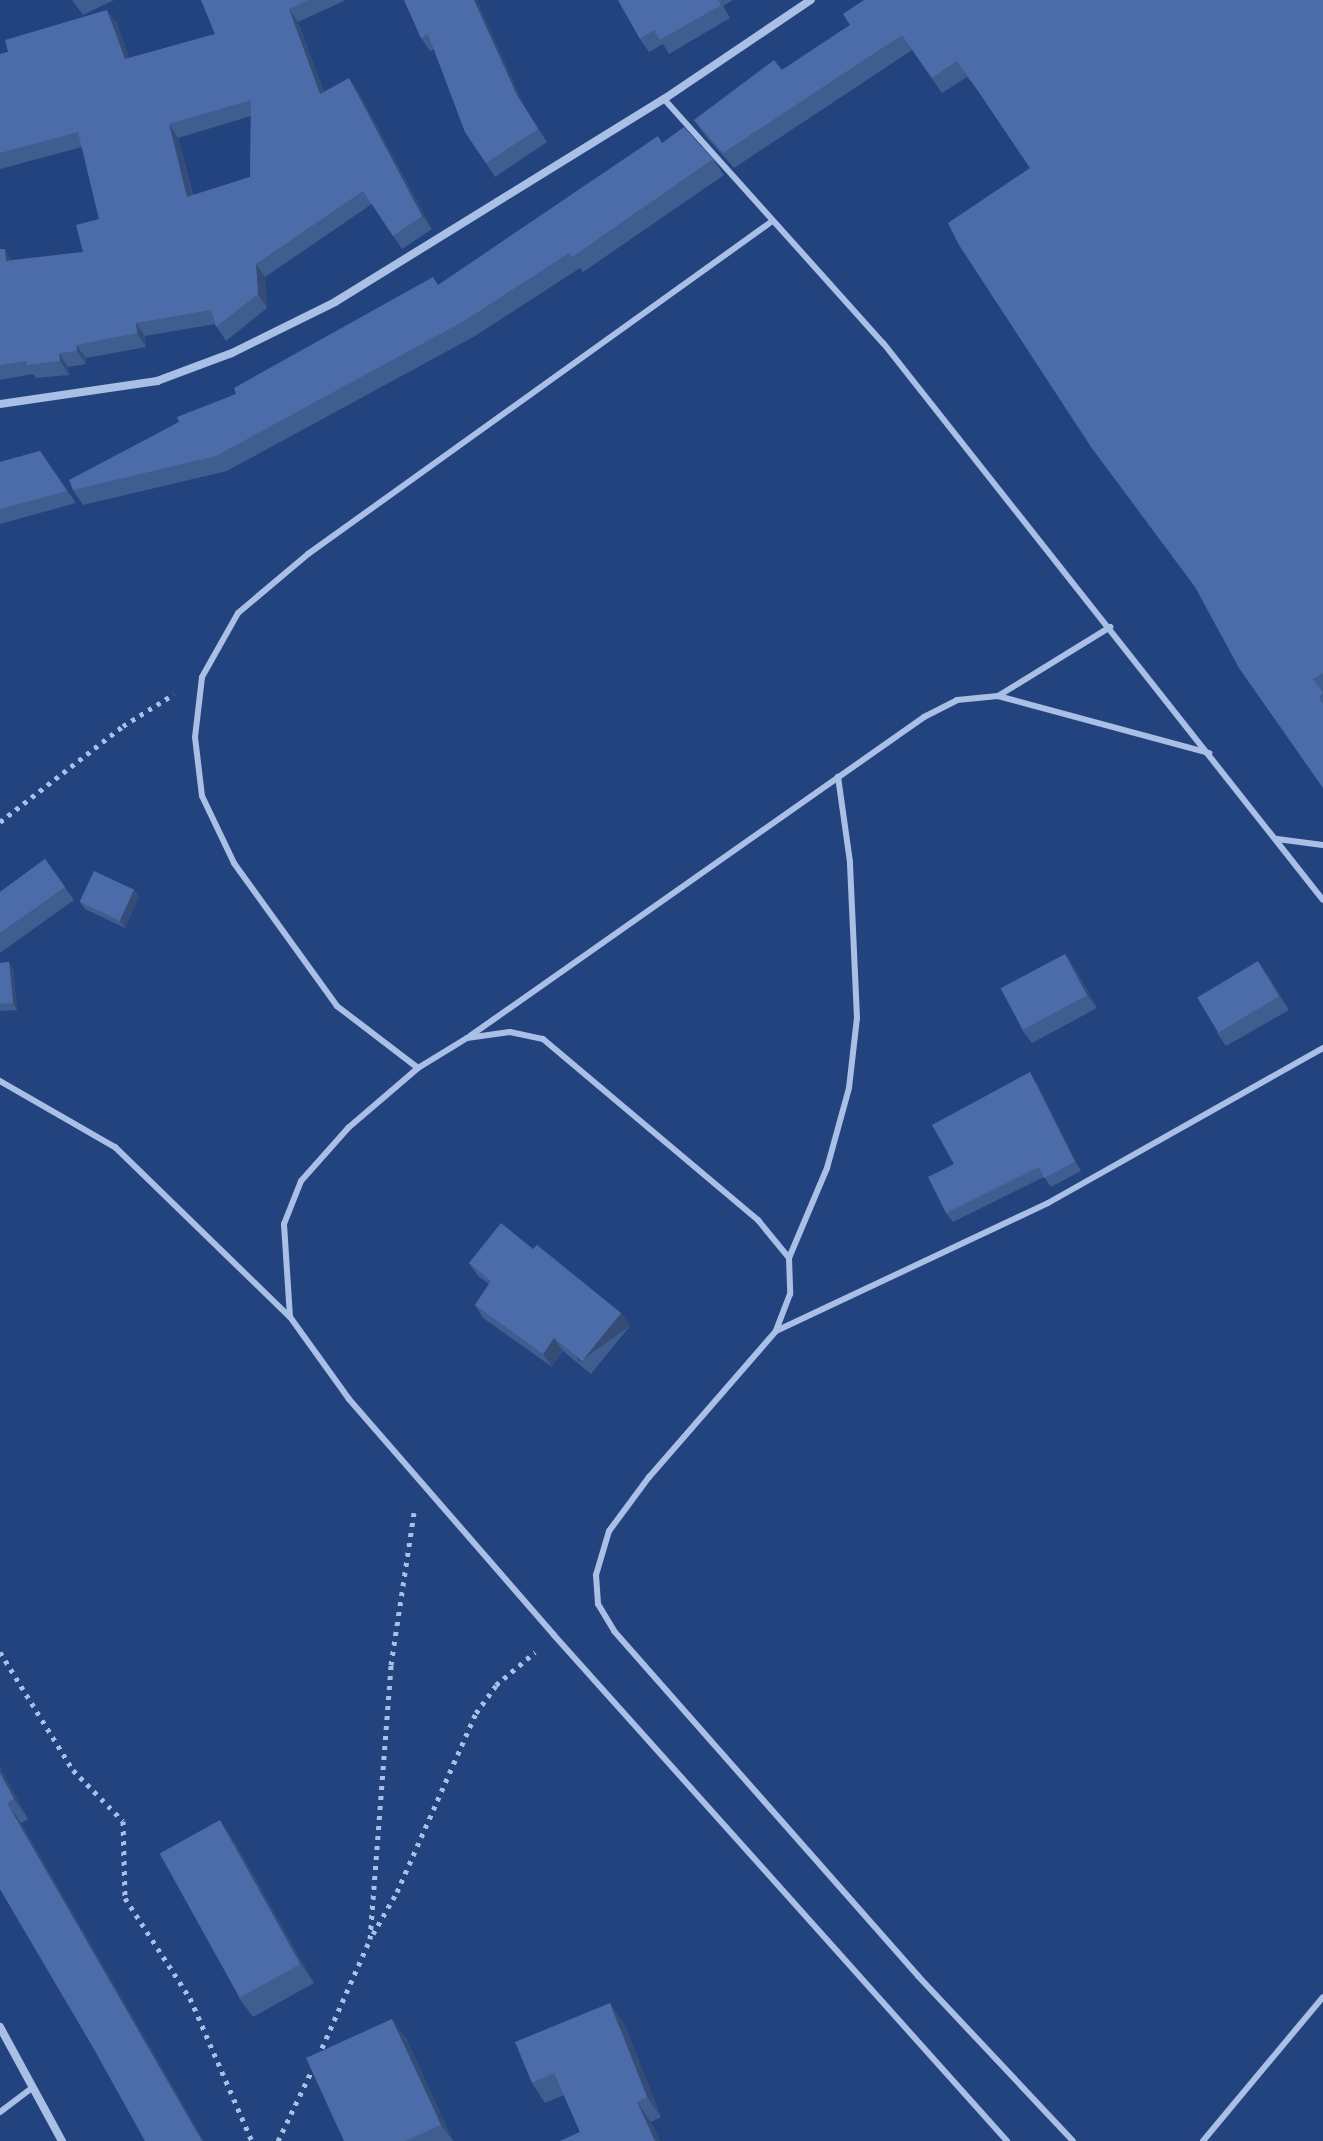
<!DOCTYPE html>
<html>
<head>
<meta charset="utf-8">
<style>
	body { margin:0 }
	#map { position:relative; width:1323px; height:2141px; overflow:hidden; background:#23437f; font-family:Arial,sans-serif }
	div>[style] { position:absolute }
	.path>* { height:5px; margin-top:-2.5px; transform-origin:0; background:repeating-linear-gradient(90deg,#a9bfe6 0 4px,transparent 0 10px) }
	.lane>* { height:6px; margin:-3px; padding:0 3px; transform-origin:3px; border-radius:3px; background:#a9bfe6 }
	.street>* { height:8px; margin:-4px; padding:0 4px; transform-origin:4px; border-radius:4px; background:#a9bfe6 }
	.wall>* { inset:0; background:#405d90 }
	.shaded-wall>* { inset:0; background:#344c76; transform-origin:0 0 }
	.building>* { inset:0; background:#4b6ca8; transform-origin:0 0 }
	span { translate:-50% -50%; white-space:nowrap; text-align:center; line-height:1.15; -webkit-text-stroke:6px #23437f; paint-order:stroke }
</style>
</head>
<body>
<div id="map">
	<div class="path">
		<i style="left:0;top:822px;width:156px;rotate:-38deg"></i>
		<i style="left:123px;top:726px;width:60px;rotate:-32.1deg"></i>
		<i style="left:0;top:1652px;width:139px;rotate:58.3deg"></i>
		<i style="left:73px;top:1770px;width:71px;rotate:45.6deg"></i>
		<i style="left:123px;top:1821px;width:77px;rotate:88.5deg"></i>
		<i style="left:125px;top:1898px;width:119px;rotate:57deg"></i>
		<i style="left:190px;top:1998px;width:156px;rotate:66.6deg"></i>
		<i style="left:373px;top:1934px;width:48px;rotate:-60.3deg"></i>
		<i style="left:397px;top:1892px;width:196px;rotate:-66.2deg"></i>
		<i style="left:476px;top:1713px;width:34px;rotate:-54deg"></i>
		<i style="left:496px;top:1685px;width:51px;rotate:-40.2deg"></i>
		<i style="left:318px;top:2057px;width:129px;rotate:-66.2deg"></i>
		<i style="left:370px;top:1939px;width:275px;rotate:-85.6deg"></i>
		<i style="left:391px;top:1665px;width:154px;rotate:-81.4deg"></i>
		<i style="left:278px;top:2141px;width:83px;rotate:-64.4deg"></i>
	</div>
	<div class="lane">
		<i style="left:664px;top:99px;width:329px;rotate:48.1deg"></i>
		<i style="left:884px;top:344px;width:708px;rotate:51.71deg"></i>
		<i style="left:998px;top:696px;width:132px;rotate:-31.6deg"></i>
		<i style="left:1277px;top:839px;width:46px;rotate:7.4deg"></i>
		<i style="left:470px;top:1036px;width:555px;rotate:-35.09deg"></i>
		<i style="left:924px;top:717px;width:37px;rotate:-27deg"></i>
		<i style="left:957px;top:700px;width:41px;rotate:-5.6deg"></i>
		<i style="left:998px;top:696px;width:219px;rotate:15.1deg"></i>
		<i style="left:418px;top:1068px;width:102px;rotate:-142.6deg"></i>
		<i style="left:337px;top:1006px;width:176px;rotate:-125.8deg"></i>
		<i style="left:234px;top:863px;width:74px;rotate:-115.5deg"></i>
		<i style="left:202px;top:796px;width:59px;rotate:-96.8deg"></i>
		<i style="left:195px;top:737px;width:60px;rotate:-83.3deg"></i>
		<i style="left:202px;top:677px;width:73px;rotate:-60.6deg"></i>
		<i style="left:238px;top:613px;width:92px;rotate:-40.1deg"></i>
		<i style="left:308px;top:554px;width:570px;rotate:-35.64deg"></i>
		<i style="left:0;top:1081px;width:133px;rotate:29.9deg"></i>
		<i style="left:115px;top:1147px;width:244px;rotate:44.2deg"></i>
		<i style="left:789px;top:1258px;width:98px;rotate:-67.1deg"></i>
		<i style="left:827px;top:1168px;width:83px;rotate:-74.6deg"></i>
		<i style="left:849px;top:1088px;width:70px;rotate:-83.5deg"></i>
		<i style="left:857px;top:1018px;width:156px;rotate:-92.6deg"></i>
		<i style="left:850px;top:862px;width:86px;rotate:-98deg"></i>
		<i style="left:776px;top:1331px;width:301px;rotate:-25.2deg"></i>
		<i style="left:1048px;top:1203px;width:316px;rotate:-29.4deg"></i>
		<i style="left:0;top:2112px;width:41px;rotate:-37.1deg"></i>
		<i style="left:1007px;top:2141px;width:679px;rotate:-131.84deg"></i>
		<i style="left:554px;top:1635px;width:313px;rotate:-131deg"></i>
		<i style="left:349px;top:1399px;width:101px;rotate:-125.7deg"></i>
		<i style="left:290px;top:1317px;width:93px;rotate:-93.7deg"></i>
		<i style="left:284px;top:1224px;width:46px;rotate:-68.4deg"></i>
		<i style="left:301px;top:1181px;width:71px;rotate:-48.4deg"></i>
		<i style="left:348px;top:1128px;width:92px;rotate:-40.6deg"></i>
		<i style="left:418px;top:1068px;width:57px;rotate:-31.5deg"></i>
		<i style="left:467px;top:1038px;width:43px;rotate:-7.9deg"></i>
		<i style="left:510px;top:1032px;width:34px;rotate:12deg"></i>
		<i style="left:543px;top:1039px;width:281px;rotate:40.1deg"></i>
		<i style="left:758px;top:1220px;width:49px;rotate:50.8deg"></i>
		<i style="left:789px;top:1258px;width:36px;rotate:88deg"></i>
		<i style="left:790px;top:1294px;width:40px;rotate:111deg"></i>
		<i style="left:776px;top:1331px;width:194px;rotate:131deg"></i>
		<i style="left:649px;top:1477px;width:67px;rotate:126.5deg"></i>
		<i style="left:609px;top:1531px;width:46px;rotate:106.5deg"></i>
		<i style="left:596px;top:1575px;width:29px;rotate:86deg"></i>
		<i style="left:598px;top:1604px;width:31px;rotate:59deg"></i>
		<i style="left:614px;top:1631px;width:460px;rotate:48.6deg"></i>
		<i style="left:918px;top:1976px;width:226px;rotate:46.8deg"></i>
		<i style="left:1203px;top:2141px;width:187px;rotate:-50.2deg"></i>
	</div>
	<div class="street">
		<i style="left:0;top:404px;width:159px;rotate:-8.3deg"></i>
		<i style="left:157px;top:381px;width:80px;rotate:-20.5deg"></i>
		<i style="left:232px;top:353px;width:115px;rotate:-26.3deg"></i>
		<i style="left:335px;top:302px;width:387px;rotate:-31.7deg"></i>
		<i style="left:664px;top:99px;width:177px;rotate:-34deg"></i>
		<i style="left:0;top:2027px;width:130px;rotate:61.5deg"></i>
	</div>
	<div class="wall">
		<i style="clip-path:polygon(72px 0,114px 0,83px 15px)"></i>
		<i style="clip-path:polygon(evenodd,201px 0,346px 0,298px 22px,324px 92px,358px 91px,432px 229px,402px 249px,372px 204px,265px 277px,267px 308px,226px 341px,215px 324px,145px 336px,146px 347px,86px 358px,86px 364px,68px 367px,69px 375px,36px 378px,33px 374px,0 380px,0 249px,12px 260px,83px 252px,99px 219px,82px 147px,0 169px,0 54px,117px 23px,129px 58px,215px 34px,201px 0,251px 116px,250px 177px,193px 195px,178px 138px,251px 116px)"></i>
		<i style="clip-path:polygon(404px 0,526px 109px,547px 142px,495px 177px,465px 132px,434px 49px,430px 51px,421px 38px)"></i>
		<i style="clip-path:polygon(618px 0,733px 0,723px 6px,730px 18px,669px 54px,663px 44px,649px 52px,640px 39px)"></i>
		<i style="clip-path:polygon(1323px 0,1323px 788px,1030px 168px,979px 92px,967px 77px,942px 93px,912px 50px,734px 168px,705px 135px,694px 120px,782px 70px,850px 25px)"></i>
		<i style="clip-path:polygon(662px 143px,713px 159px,724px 175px,583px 272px,580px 268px,475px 336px,227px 471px,83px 505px,73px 490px,236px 394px,439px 285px)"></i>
		<i style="clip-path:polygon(40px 451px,76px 503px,0 524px,0 462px)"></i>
		<i style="clip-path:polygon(45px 859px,74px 900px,0 953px,0 892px)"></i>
		<i style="clip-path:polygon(134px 890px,139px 897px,125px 928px,85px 909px,80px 902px)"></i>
		<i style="clip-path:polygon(1065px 954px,1074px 967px,1097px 1008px,1032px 1043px,1022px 1030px)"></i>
		<i style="clip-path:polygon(9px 962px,13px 969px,17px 1010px,0 1011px,0 963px)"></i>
		<i style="clip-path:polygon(1268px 975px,1289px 1010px,1226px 1046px,1217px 1033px)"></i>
		<i style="clip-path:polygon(1036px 1082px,1081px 1171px,1051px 1187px,1044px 1177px,953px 1222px,946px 1213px,954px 1164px)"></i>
		<i style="clip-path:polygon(533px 1249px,621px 1313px,630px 1326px,591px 1374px,563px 1351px,552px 1367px,483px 1318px,475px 1305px,489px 1284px,478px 1276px,469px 1263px)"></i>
		<i style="clip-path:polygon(0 1767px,28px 1819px,21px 1823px,204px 2141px,145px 2141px,94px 2049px,0 1889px)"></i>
		<i style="clip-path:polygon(233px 1839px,314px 1983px,253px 2017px,239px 1998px)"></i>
		<i style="clip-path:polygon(624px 2023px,661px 2117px,651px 2122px,660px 2141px,560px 2141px,580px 2132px,564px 2095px,545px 2103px,532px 2083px)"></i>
		<i style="clip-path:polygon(406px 2038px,453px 2141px,344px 2141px)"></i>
	</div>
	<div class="shaded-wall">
		<i style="clip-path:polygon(474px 0,477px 0,526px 109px,547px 142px,517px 95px)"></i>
		<i style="clip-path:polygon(289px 9px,298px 22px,329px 107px,320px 94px)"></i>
		<i style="clip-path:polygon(107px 10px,117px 23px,135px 73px,125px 59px)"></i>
		<i style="clip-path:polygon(349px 78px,358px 91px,432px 229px,422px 216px)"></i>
		<i style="clip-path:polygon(169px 124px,178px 138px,196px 211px,187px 197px)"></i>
		<i style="clip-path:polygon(5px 249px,14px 262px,6px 261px)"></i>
		<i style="clip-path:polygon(256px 264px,265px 277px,267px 308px,258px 294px)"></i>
		<i style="clip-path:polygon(136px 323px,145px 336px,146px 347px,137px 333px)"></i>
		<i style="clip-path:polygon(76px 345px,86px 358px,86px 364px,77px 351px)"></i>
		<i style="clip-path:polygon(59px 353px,68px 367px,69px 375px,60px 361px)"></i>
		<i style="clip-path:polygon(134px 890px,139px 897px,125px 928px,120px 921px)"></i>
		<i style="clip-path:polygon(1065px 954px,1074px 967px,1097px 1008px,1087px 995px)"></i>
		<i style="clip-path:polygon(1258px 961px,1268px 975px,1289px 1010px,1279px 996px)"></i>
		<i style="clip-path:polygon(9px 962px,13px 969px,17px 1010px,13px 1003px)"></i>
		<i style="clip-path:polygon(1030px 1072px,1036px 1082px,1081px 1171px,1075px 1162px)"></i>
		<i style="left:621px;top:1313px;width:16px;height:62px;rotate:55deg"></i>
		<i style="clip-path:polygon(554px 1338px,563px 1351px,552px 1367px,543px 1354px)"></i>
		<i style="clip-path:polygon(0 1767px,28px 1819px,14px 1799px,0 1773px)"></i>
		<i style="clip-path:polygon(7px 1803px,21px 1823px,204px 2141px,202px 2141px)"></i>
		<i style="clip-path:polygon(220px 1820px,233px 1839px,314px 1983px,301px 1964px)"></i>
		<i style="clip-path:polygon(610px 2003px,624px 2023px,661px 2117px,647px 2097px)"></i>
		<i style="clip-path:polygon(392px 2019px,406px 2038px,453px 2141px,441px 2125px)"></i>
		<i style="clip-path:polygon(637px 2102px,651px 2122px,660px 2141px,655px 2141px)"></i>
	</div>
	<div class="building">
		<i style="clip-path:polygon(evenodd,201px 0,308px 0,289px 9px,320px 94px,349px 78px,422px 216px,393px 236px,363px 191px,256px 264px,258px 294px,216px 327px,211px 310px,136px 323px,137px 333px,76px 345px,77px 351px,59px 353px,60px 361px,26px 365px,26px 361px,0 365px,0 249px,5px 249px,6px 261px,83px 252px,76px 225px,99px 219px,78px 132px,0 153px,0 54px,8px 52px,5px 40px,107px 10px,125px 59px,215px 34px,201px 0,251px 100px,250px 177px,187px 197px,169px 124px,251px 100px)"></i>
		<i style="clip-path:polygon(404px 0,474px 0,517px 95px,538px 129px,486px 163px,465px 132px,428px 34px,421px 38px)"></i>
		<i style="clip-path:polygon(618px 0,718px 0,721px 5px,660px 40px,654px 30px,640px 39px)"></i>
		<i style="clip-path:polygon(864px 0,1323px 0,1323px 673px,1313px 679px,1323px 693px,1319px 697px,1323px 704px,1323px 788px,1239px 668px,1195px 587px,1091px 447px,959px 245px,948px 223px,1030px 168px,972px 82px,957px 61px,932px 78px,902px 35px,723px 153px,694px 120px,774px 60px,782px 70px,850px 25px,843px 14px)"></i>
		<i style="clip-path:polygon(684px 127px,713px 159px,572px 257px,569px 253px,464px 321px,216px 456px,73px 490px,69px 480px,179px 422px,177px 417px,236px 394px,234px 388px,433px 277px,438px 285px,658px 136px,662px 143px)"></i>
		<i style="clip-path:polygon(40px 451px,67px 491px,0 509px,0 462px)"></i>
		<i style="clip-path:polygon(45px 859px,65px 887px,0 933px,0 892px)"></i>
		<i style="left:94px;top:871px;width:44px;height:34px;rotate:25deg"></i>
		<i style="left:1065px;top:954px;width:47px;height:73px;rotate:62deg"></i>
		<i style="left:1258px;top:961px;width:41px;height:71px;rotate:59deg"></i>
		<i style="clip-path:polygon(9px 962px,13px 1003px,0 1004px,0 963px)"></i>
		<i style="clip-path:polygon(1030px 1072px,1075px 1162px,1044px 1178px,1039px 1167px,946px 1213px,928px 1177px,954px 1164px,932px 1125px)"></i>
		<i style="clip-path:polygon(501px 1223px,533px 1249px,537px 1245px,621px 1313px,582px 1361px,554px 1338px,543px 1354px,475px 1305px,491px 1281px,469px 1263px)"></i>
		<i style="clip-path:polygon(0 1773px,14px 1799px,7px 1803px,202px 2141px,145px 2141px,94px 2049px,0 1889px)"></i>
		<i style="left:220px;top:1820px;width:165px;height:69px;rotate:61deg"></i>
		<i style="clip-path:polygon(610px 2003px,647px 2097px,637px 2102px,655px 2141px,560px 2141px,580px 2132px,554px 2073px,532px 2083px,515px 2042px)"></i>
		<i style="clip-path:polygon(392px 2019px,441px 2125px,405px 2141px,344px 2141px,306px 2058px)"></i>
	</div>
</div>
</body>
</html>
